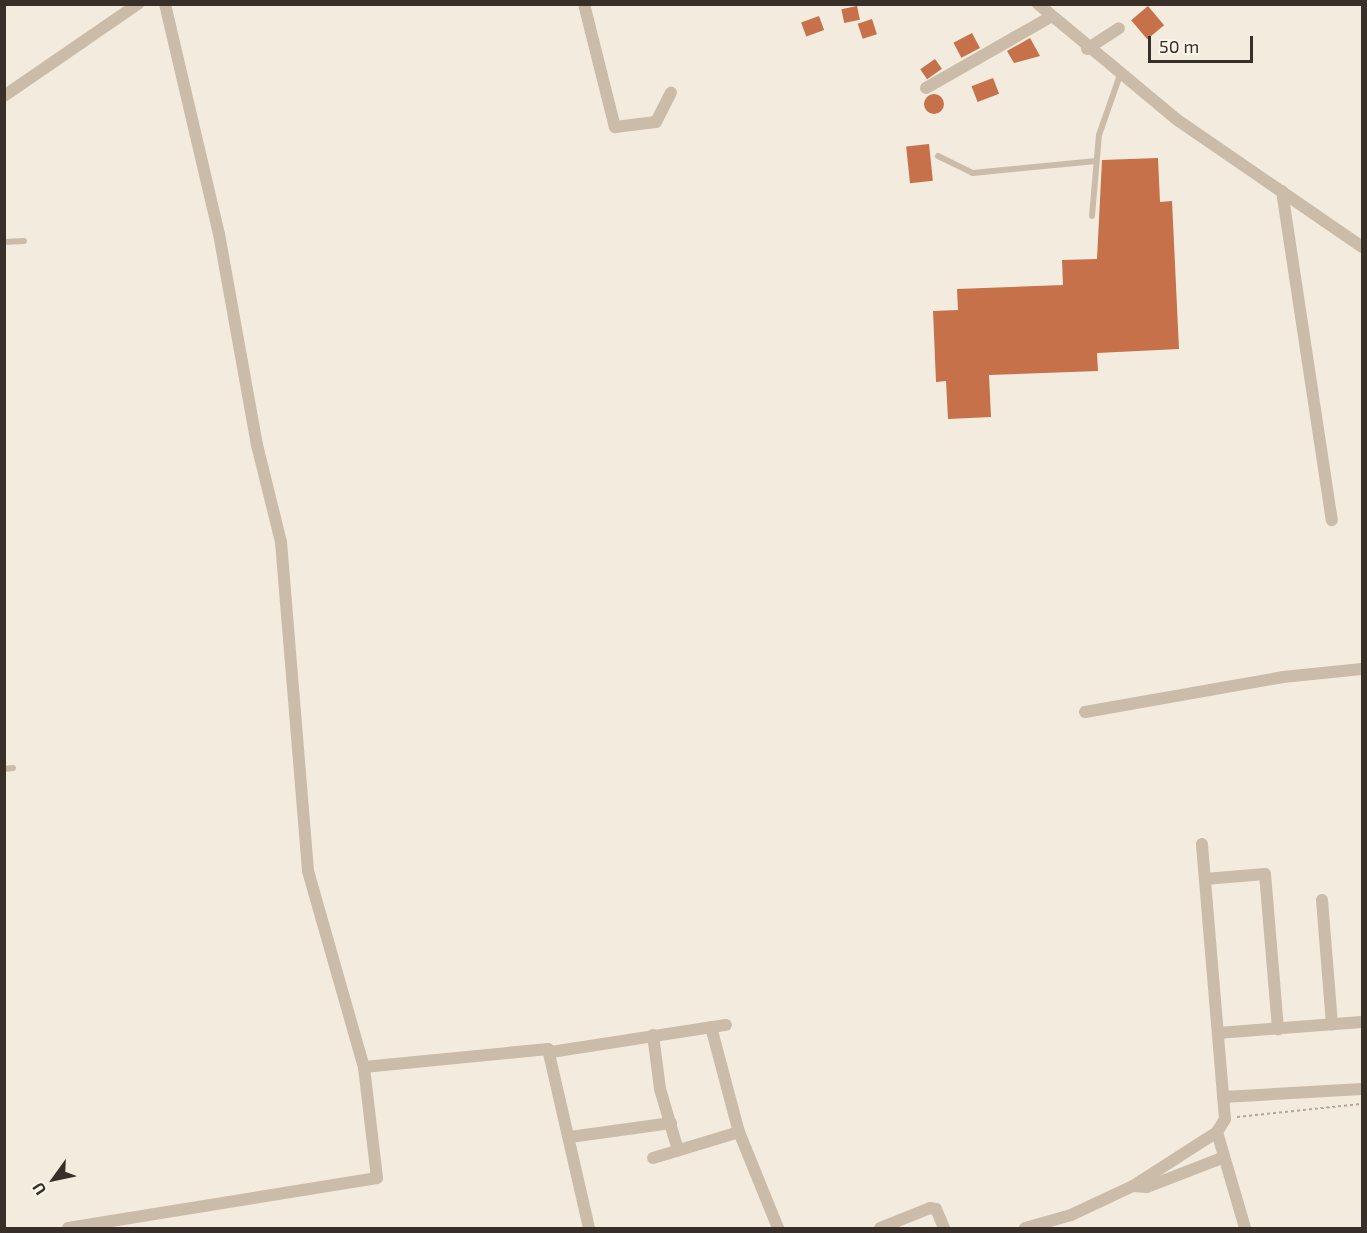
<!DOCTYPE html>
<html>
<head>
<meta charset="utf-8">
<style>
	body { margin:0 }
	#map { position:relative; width:1367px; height:1233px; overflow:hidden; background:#f3ebde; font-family:"Exo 2",sans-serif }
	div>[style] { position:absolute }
	.building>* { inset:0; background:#c67149; transform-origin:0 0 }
	.round { border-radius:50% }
	.path>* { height:2px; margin-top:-1px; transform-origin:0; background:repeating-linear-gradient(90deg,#b7a694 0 3px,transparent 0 6px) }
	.service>* { height:6px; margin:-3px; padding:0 3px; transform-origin:3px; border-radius:3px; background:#cbbcaa }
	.minor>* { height:12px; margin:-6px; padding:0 6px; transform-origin:6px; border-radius:6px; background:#cbbcaa }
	span { translate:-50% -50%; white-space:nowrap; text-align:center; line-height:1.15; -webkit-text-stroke:4.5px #faf4eb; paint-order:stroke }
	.frame { position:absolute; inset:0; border:6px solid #392f29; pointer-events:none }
	.north { position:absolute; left:24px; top:1149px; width:60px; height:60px; -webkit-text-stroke:4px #faf4eb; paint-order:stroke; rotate:237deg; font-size:16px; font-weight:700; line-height:24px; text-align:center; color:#392f29 }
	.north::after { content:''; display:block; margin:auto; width:21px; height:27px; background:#392f29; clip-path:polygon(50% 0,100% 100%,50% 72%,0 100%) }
	.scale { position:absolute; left:1148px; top:36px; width:105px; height:27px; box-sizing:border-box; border:3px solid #392f29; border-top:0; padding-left:8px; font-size:18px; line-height:21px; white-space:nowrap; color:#392f29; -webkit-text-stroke:4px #faf4eb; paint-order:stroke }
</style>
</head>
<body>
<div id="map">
	<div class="building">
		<i style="left:857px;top:6px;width:14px;height:16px;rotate:78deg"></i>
		<i style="left:1148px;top:6px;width:25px;height:22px;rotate:50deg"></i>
		<i style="left:819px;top:16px;width:15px;height:19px;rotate:70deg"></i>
		<i style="left:872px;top:19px;width:16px;height:15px;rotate:72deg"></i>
		<i style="left:972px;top:33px;width:17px;height:21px;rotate:62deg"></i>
		<i style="clip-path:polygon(1030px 38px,1040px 56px,1014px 63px,1007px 51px)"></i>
		<i style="left:935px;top:59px;width:12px;height:18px;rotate:55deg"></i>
		<i style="left:993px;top:78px;width:17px;height:23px;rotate:69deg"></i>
		<i class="round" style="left:924px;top:94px;width:20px;height:20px"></i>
		<i style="left:929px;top:144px;width:37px;height:23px;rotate:84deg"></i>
		<i style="clip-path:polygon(1158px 158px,1160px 202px,1172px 201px,1179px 349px,1097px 353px,1098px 371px,989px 375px,991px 417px,948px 419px,946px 381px,936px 382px,933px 311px,958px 310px,957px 289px,1063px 285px,1062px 260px,1097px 259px,1102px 160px)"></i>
	</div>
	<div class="path">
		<i style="left:1237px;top:1117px;width:124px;rotate:-6deg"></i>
	</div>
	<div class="service">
		<i style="left:938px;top:156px;width:39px;rotate:26deg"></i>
		<i style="left:973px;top:173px;width:124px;rotate:-5.6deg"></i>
		<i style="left:1092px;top:216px;width:81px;rotate:-85.1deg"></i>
		<i style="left:1099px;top:135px;width:64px;rotate:-70.7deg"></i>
		<i style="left:4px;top:242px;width:20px;rotate:-3deg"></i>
		<i style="left:4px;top:769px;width:9px;rotate:-6deg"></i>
	</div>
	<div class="minor">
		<i style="left:165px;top:4px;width:236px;rotate:76.8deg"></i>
		<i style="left:219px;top:234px;width:214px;rotate:79.8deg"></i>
		<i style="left:257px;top:445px;width:100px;rotate:76.1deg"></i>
		<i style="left:281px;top:542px;width:330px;rotate:85.3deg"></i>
		<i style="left:308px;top:871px;width:204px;rotate:74.1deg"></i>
		<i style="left:364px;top:1067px;width:185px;rotate:-5.6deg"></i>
		<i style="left:548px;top:1049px;width:184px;rotate:77.1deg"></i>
		<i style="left:584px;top:4px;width:127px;rotate:75.9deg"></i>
		<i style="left:615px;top:127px;width:41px;rotate:-7deg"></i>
		<i style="left:656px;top:122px;width:33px;rotate:-63deg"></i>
		<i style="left:1038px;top:4px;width:180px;rotate:39.8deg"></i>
		<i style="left:1176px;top:119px;width:226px;rotate:34.5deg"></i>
		<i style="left:1087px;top:49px;width:38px;rotate:-33deg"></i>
		<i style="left:926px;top:88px;width:145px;rotate:-29.7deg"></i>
		<i style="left:4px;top:96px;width:163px;rotate:-34.5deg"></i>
		<i style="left:1282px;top:191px;width:333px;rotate:81.4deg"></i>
		<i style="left:1085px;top:712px;width:201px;rotate:-10deg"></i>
		<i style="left:1283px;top:677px;width:79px;rotate:-5.8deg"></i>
		<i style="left:1205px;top:879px;width:60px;rotate:-4.8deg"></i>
		<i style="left:1265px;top:874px;width:156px;rotate:85.2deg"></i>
		<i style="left:1322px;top:900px;width:125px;rotate:85.4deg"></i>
		<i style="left:711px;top:1027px;width:109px;rotate:75.1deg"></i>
		<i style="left:739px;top:1132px;width:104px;rotate:67.9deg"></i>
		<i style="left:1218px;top:1033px;width:144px;rotate:-4.4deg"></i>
		<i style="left:653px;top:1035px;width:54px;rotate:82.6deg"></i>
		<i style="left:660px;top:1089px;width:64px;rotate:73.6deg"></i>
		<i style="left:551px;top:1052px;width:177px;rotate:-8.8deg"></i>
		<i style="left:1223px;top:1097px;width:139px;rotate:-3.3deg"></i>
		<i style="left:1217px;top:1132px;width:100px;rotate:73.7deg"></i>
		<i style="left:570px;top:1137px;width:102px;rotate:-7.9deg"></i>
		<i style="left:653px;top:1158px;width:90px;rotate:-16.8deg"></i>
		<i style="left:1133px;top:1186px;width:14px;rotate:4deg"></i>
		<i style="left:1147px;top:1187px;width:80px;rotate:-21.1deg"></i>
		<i style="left:68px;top:1228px;width:313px;rotate:-9.2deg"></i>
		<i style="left:377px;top:1178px;width:112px;rotate:-96.7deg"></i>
		<i style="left:880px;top:1228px;width:54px;rotate:-21.8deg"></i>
		<i style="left:930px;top:1208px;width:6px;rotate:9deg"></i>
		<i style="left:936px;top:1209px;width:21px;rotate:67deg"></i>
		<i style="left:1025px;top:1228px;width:48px;rotate:-15.8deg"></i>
		<i style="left:1071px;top:1215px;width:68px;rotate:-25.1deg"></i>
		<i style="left:1133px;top:1186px;width:100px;rotate:-32.7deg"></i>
		<i style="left:1217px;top:1132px;width:15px;rotate:-58deg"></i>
		<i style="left:1225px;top:1119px;width:276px;rotate:-94.8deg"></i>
	</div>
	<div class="frame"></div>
	<div class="north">U</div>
	<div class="scale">50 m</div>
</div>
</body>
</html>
